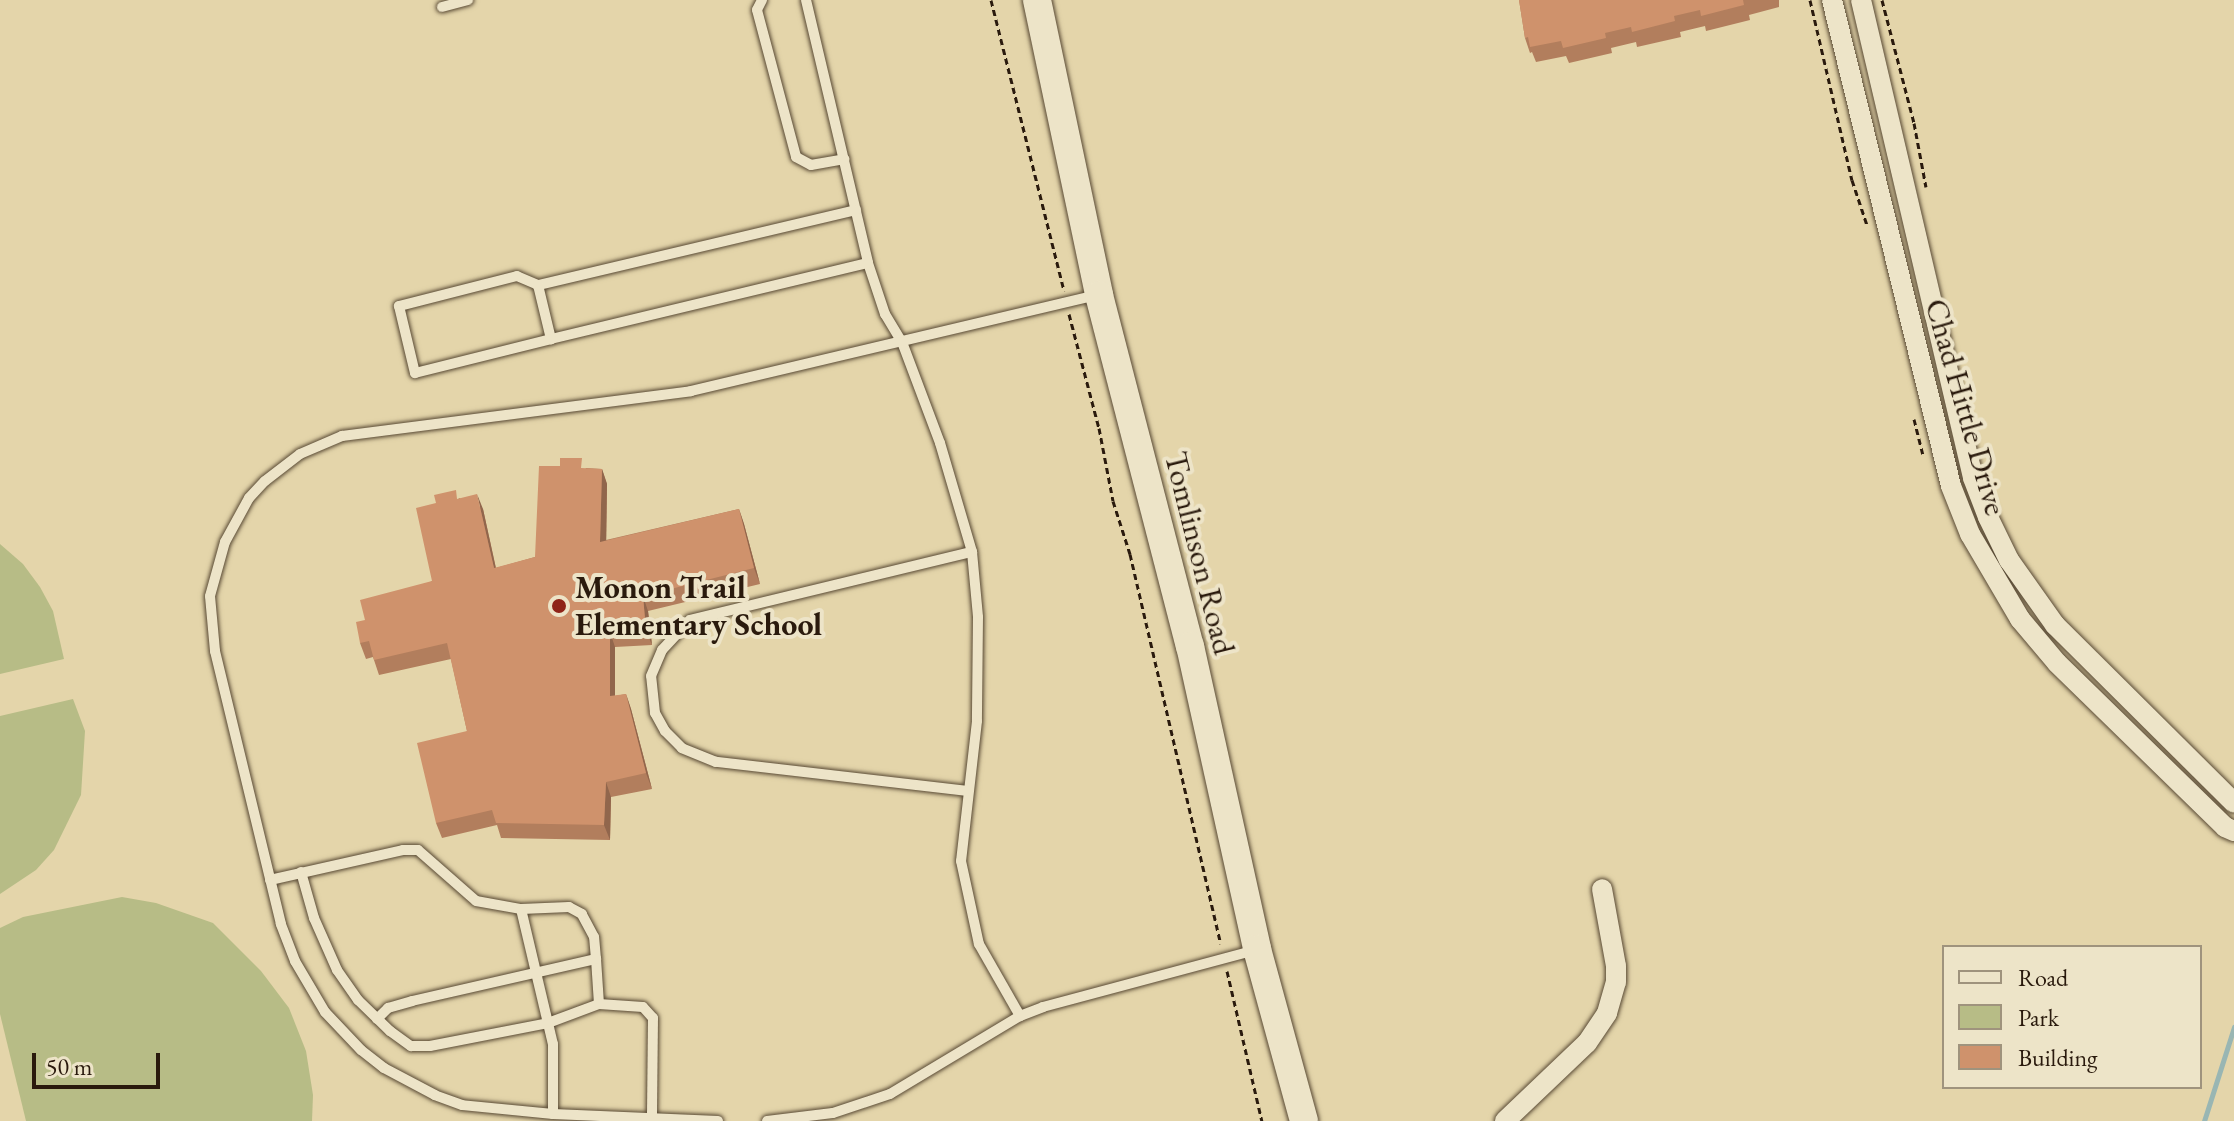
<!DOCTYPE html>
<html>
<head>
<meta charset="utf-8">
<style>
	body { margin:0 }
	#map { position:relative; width:2234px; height:1121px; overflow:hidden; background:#e4d5aa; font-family:"EB Garamond",serif }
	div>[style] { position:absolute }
	.green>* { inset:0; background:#b7bc86 }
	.stream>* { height:5px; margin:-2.5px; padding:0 2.5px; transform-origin:2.5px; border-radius:2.5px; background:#99b6b3 }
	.path>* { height:3px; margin-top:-1.5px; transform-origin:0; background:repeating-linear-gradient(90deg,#2a1a0d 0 6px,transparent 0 10px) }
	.roads { filter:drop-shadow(0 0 2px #584934) drop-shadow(0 0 2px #584934) }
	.lane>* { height:10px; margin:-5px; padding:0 5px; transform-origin:5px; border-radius:5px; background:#ede4c8 }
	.street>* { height:20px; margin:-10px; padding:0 10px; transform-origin:10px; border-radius:10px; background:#ede4c8 }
	.secondary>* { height:28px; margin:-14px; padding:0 14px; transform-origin:14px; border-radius:14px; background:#ede4c8 }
	.wall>* { inset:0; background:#b27e5d }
	.shaded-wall>* { inset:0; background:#91664c }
	.building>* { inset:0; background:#cf926c }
	.dots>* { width:22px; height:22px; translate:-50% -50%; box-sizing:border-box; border:4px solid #ede4c8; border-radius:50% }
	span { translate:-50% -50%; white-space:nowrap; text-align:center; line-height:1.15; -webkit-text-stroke:8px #ede4c8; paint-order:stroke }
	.street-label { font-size:32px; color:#2a1a0d }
	.poi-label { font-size:32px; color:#2a1a0d; font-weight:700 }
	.left { translate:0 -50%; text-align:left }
	.legend { position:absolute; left:1942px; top:945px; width:260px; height:144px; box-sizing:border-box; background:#ede4c8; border:2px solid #9f937d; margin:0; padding:10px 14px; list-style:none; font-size:24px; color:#2a1a0d }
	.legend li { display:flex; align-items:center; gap:16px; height:40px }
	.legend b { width:40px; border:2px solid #9f937d }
	.scale { position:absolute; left:32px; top:1053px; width:128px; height:36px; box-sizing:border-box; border:4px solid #2a1a0d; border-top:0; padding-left:10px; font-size:24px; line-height:28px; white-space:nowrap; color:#2a1a0d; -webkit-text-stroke:6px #ede4c8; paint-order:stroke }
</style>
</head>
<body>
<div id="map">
	<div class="green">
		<i style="clip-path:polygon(0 544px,23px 564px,40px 587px,53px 611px,64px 659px,0 674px)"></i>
		<i style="clip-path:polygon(73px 699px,85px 731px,81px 795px,54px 850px,36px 870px,0 894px,0 716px)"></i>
		<i style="clip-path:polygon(122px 897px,156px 903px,213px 923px,261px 971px,289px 1008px,306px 1051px,313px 1095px,312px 1121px,26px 1121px,0 1014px,0 928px,23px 917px)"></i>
	</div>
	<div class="stream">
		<i style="left:2204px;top:1121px;width:99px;rotate:-72.3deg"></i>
	</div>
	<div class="path">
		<i style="left:991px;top:0;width:300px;rotate:75.9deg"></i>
		<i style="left:1810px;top:0;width:185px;rotate:76.9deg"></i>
		<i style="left:1852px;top:180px;width:47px;rotate:71.6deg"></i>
		<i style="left:1882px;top:0;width:127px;rotate:75.4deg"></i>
		<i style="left:1914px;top:123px;width:65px;rotate:79.4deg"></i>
		<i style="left:1069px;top:314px;width:118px;rotate:75.3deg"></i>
		<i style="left:1099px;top:428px;width:74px;rotate:79.1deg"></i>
		<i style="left:1113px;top:501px;width:56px;rotate:72.2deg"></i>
		<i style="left:1130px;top:554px;width:400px;rotate:76.9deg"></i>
		<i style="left:1914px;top:419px;width:36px;rotate:76deg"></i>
		<i style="left:1227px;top:971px;width:154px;rotate:76.9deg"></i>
	</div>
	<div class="roads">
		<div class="lane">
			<i style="left:762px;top:0;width:11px;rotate:117deg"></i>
			<i style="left:757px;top:10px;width:152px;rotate:75.1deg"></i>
			<i style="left:796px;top:157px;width:17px;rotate:28deg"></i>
			<i style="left:811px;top:165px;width:34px;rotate:-10deg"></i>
			<i style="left:806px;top:0;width:270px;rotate:76.7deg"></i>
			<i style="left:868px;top:263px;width:54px;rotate:71.6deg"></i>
			<i style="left:885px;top:314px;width:33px;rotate:59deg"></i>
			<i style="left:902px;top:342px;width:108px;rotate:69.4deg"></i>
			<i style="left:940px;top:443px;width:114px;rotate:73.6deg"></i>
			<i style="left:972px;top:552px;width:65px;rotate:84.7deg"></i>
			<i style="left:978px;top:617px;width:104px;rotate:90.6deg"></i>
			<i style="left:977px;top:721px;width:141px;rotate:96.5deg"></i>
			<i style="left:961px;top:861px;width:85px;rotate:77.8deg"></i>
			<i style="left:979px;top:944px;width:83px;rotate:60.3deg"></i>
			<i style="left:442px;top:7px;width:27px;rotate:-15deg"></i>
			<i style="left:856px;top:210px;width:327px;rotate:166.7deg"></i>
			<i style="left:538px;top:285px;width:56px;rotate:76.5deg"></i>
			<i style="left:551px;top:339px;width:326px;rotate:-13.5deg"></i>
			<i style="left:538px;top:285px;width:23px;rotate:-157deg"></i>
			<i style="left:517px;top:276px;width:122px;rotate:165.7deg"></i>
			<i style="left:399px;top:306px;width:69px;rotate:76.6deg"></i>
			<i style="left:415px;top:373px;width:140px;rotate:-14deg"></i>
			<i style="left:968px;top:791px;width:254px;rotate:-173.4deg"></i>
			<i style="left:716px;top:762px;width:37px;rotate:-158deg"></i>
			<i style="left:682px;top:748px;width:24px;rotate:-135deg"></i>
			<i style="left:665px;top:731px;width:21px;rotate:-119deg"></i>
			<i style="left:655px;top:713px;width:37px;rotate:-96deg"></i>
			<i style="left:651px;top:676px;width:28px;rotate:-67deg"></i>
			<i style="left:662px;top:650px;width:41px;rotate:-47deg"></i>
			<i style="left:690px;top:620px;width:290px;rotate:-13.6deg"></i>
			<i style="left:301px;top:872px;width:48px;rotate:74.2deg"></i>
			<i style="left:314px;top:918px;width:57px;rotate:66.1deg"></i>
			<i style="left:337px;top:970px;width:37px;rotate:55deg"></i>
			<i style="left:358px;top:1000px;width:45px;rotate:44.1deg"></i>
			<i style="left:390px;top:1031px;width:26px;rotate:36deg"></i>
			<i style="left:411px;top:1046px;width:19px"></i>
			<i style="left:430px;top:1046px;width:120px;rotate:-11deg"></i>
			<i style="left:548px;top:1023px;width:54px;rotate:-20.4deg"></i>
			<i style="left:599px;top:1004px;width:45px;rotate:-93.8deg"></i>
			<i style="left:270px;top:880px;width:136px;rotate:-12.7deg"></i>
			<i style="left:403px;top:850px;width:15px"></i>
			<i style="left:418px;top:850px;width:77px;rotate:41.3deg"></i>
			<i style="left:476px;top:901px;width:46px;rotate:10.1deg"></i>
			<i style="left:521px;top:909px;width:139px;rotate:76.7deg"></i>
			<i style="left:553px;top:1044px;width:70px;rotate:90deg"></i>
			<i style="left:599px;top:1004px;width:44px;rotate:3.9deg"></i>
			<i style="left:643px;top:1007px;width:15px;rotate:48deg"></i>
			<i style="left:653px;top:1018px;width:100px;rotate:90.6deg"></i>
			<i style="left:377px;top:1019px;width:16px;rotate:-45deg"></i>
			<i style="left:388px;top:1008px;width:25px;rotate:-16deg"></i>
			<i style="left:412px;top:1001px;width:189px;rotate:-12.9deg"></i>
			<i style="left:596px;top:959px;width:22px;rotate:-95deg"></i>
			<i style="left:594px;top:937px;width:26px;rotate:-118deg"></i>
			<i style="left:582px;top:914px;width:15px;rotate:-152deg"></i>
			<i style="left:569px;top:907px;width:48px;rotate:177.6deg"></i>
			<i style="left:718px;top:1121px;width:165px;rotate:-177.6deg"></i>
			<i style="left:553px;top:1114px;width:91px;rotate:-174.4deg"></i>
			<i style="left:462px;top:1105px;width:29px;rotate:-160deg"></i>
			<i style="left:435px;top:1095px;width:58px;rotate:-152.1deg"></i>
			<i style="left:384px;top:1068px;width:29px;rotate:-142deg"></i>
			<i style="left:361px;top:1050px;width:52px;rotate:-133.5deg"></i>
			<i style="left:325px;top:1012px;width:59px;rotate:-120.5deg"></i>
			<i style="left:295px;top:961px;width:40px;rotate:-111deg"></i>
			<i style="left:281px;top:924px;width:281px;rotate:-103.6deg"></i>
			<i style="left:215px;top:651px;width:55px;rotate:-95.2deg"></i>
			<i style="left:210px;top:596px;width:56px;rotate:-74.5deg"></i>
			<i style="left:225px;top:542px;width:50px;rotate:-61.4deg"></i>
			<i style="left:249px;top:498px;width:23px;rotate:-47deg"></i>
			<i style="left:265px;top:481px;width:44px;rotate:-37.6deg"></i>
			<i style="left:300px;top:454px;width:46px;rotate:-23.2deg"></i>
			<i style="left:342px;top:436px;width:352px;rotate:-7.3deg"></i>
			<i style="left:691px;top:391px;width:418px;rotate:-13.3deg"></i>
			<i style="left:767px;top:1121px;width:66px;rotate:-6.9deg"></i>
			<i style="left:833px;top:1113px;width:60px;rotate:-18.4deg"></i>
			<i style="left:890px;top:1094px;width:152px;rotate:-31deg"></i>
			<i style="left:1020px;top:1016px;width:25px;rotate:-21deg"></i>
			<i style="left:1043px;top:1007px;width:220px;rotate:-15deg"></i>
		</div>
		<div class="street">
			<i style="left:1832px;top:0;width:500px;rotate:76.24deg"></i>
			<i style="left:1951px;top:486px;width:52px;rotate:68.4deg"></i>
			<i style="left:1970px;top:534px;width:99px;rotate:59.5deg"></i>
			<i style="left:2020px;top:619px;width:57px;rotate:49.9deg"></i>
			<i style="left:2057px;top:663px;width:235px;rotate:44.3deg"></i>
			<i style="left:2225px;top:827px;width:10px;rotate:24deg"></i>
			<i style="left:1861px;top:0;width:491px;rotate:76.8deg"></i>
			<i style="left:1973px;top:478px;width:42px;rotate:69deg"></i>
			<i style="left:1988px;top:517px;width:48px;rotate:64deg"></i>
			<i style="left:2009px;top:560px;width:80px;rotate:54.7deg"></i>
			<i style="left:2055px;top:625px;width:252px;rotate:44.8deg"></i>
			<i style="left:1505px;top:1121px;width:113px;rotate:-43.6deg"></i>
			<i style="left:1587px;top:1043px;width:36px;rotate:-56deg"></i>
			<i style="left:1607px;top:1013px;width:32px;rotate:-74deg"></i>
			<i style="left:1616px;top:982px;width:16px;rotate:-90deg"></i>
			<i style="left:1616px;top:966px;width:78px;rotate:-100.3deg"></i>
		</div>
		<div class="secondary">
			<i style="left:1037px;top:0;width:301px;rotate:78.1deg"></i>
			<i style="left:1099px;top:295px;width:363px;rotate:75.5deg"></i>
			<i style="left:1190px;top:646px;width:310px;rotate:77.5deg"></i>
			<i style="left:1257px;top:949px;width:178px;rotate:74.7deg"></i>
		</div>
	</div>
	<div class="wall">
		<i style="clip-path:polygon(1519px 0,1779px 0,1779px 7px,1749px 15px,1750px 20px,1706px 31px,1705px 26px,1680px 32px,1681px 37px,1637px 47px,1636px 42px,1611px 48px,1612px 53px,1569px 63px,1566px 56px,1536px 62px,1532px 52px,1530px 53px,1525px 38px)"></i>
		<i style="clip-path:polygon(586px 468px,602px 469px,607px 484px,606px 540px,739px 509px,744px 524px,760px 584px,648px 611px,652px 645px,615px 647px,615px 696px,626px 694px,631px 709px,652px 789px,611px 797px,610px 840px,501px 838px,497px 825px,442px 838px,436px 823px,467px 731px,451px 659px,379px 675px,373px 657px,366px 659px,360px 643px,365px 620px,432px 581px,459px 498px,483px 509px,496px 568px,535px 557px)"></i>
	</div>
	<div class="shaded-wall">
		<i style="clip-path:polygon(602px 469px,607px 484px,606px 557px,600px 542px)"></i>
		<i style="clip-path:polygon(477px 494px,483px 509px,499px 583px,494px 568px)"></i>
		<i style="clip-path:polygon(739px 509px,744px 524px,760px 584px,754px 568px)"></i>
		<i style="clip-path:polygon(643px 596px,648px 611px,652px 645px,646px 630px)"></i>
		<i style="clip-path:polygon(610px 632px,615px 647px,615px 712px,610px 696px)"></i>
		<i style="clip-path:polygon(626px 694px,631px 709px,652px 789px,646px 773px)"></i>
		<i style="clip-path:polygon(606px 782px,611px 797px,610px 840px,604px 825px)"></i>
	</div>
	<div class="building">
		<i style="clip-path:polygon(1519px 0,1743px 0,1744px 5px,1701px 16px,1700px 10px,1674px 16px,1675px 21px,1632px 32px,1631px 27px,1605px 33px,1606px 38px,1563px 48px,1561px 41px,1530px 47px,1528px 37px,1525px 38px)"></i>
		<i style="clip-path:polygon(560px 458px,582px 458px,581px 468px,602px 469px,600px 542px,739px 509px,754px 568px,643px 596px,646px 630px,610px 632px,610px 696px,626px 694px,646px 773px,606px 782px,604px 825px,496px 823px,492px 810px,436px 823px,417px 743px,467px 731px,447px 643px,374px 660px,369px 641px,360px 643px,356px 622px,365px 620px,360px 600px,432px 581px,416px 508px,436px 503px,434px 495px,456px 490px,457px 499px,477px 494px,494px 568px,535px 557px,539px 466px,560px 466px)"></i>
	</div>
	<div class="dots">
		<i style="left:559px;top:606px;background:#8f2418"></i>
	</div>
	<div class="street-label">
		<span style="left:1966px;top:407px;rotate:74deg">Chad Hittle Drive</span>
		<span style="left:1200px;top:553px;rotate:76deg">Tomlinson Road</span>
	</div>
	<div class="poi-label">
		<span class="left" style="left:575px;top:606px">Monon Trail<br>Elementary School</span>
	</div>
	<ul class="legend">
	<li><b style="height:10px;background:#ede4c8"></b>Road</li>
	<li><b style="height:22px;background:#b7bc86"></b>Park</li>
	<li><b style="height:22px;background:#cf926c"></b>Building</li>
	</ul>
	<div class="scale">50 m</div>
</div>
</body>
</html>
